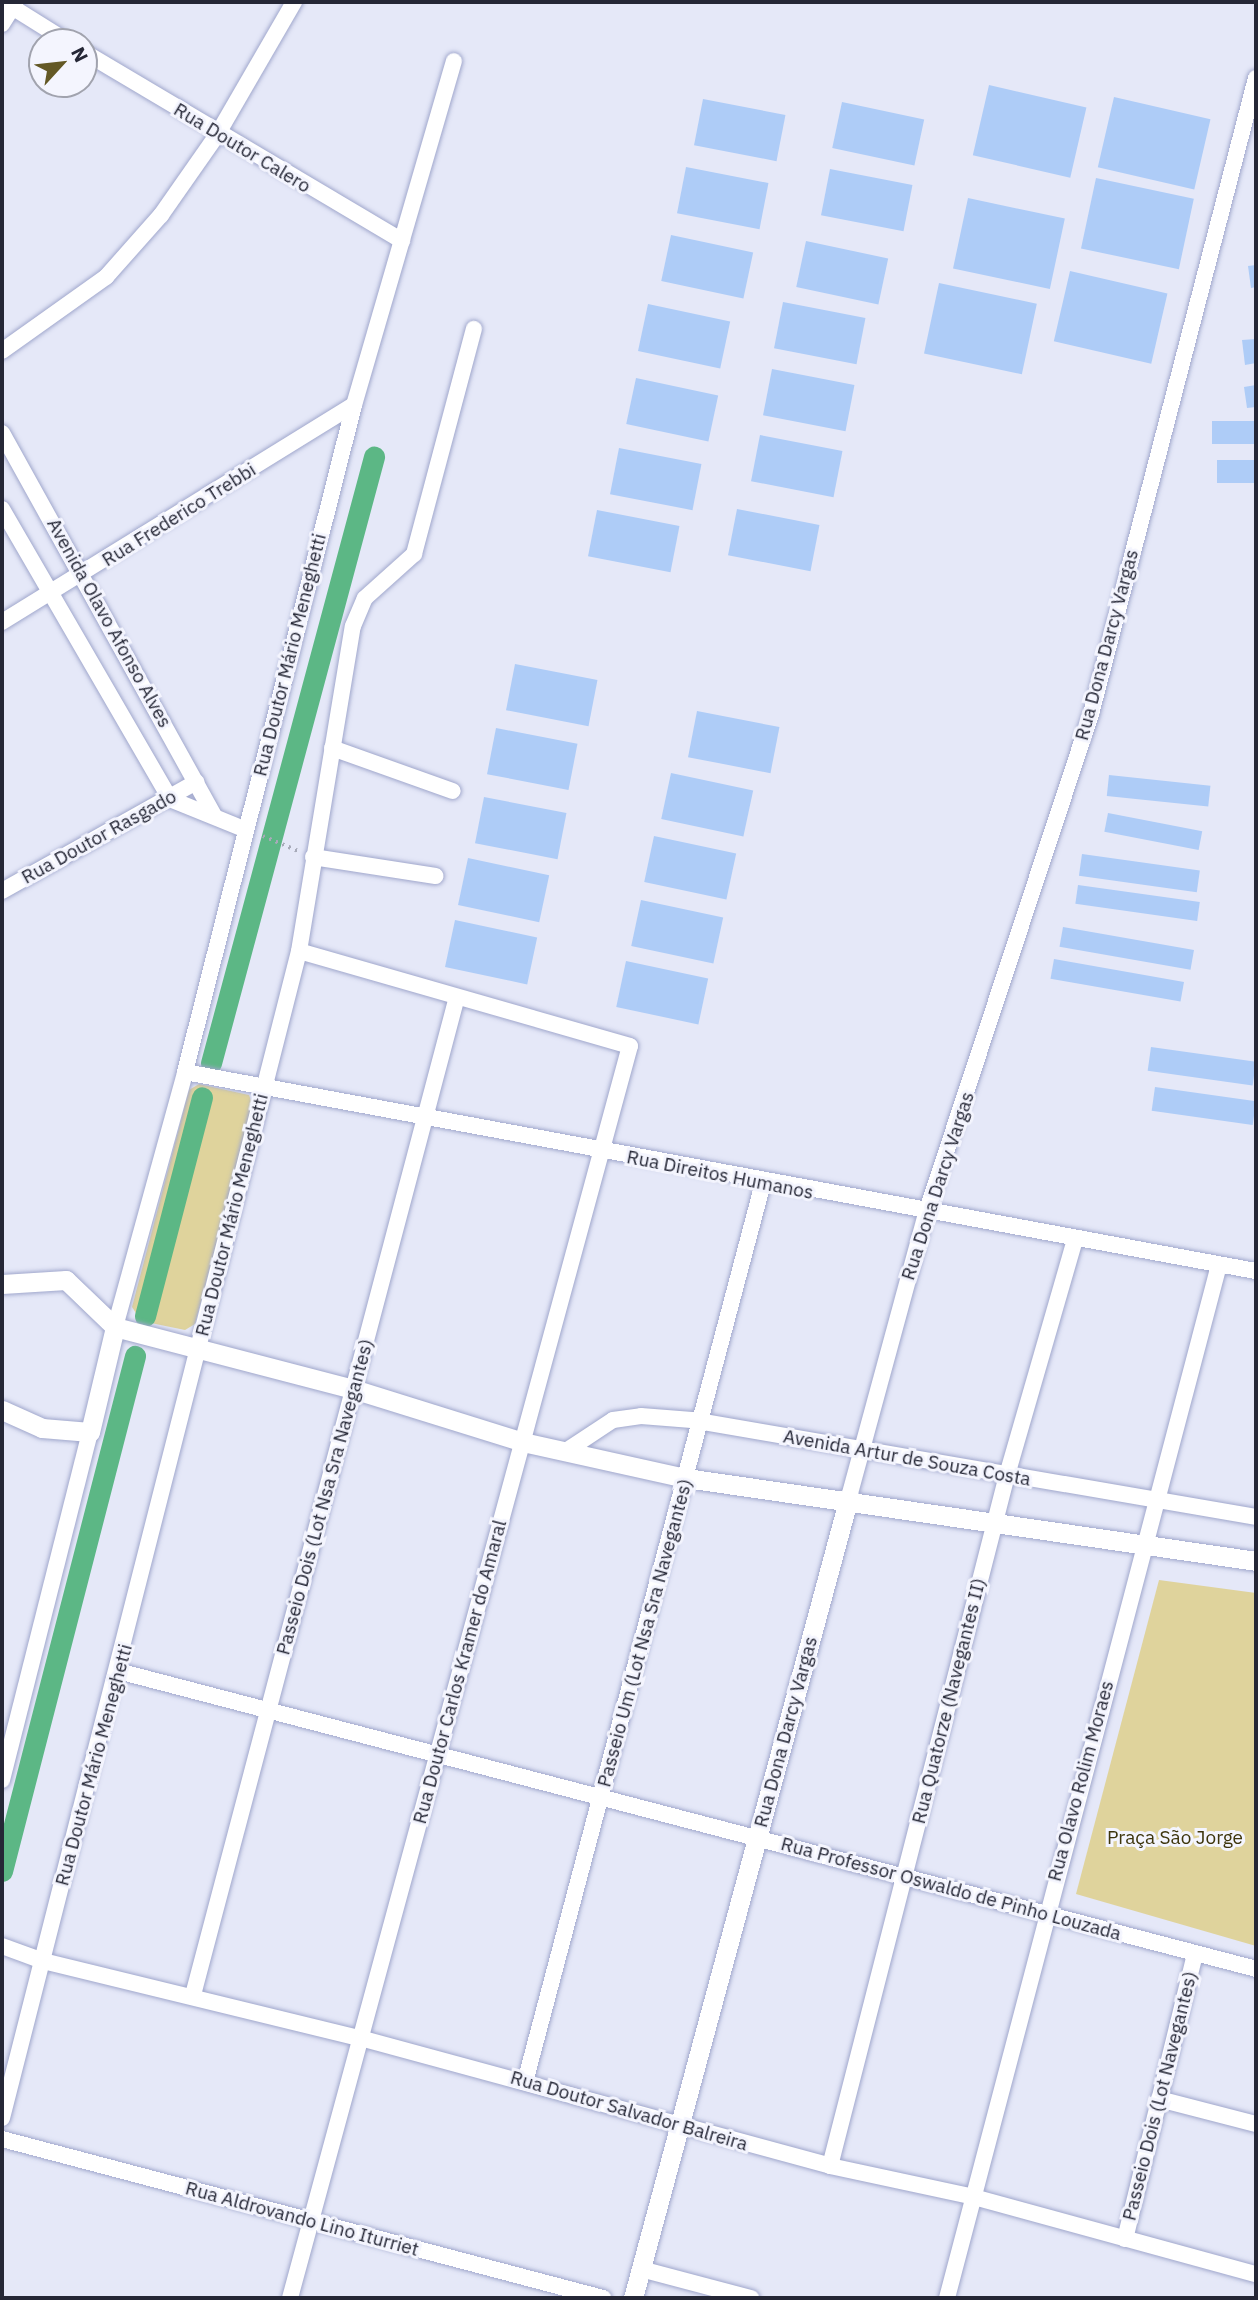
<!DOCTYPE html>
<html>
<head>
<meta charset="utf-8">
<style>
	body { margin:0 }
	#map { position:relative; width:1258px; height:2300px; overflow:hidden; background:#e5e8f8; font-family:"IBM Plex Sans",sans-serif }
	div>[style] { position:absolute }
	.green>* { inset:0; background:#dfd39c }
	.canal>* { height:21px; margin:-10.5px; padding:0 10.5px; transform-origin:10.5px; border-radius:10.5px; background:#5cb785 }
	.building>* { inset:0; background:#aeccf7; transform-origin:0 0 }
	.path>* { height:3.5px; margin-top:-1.75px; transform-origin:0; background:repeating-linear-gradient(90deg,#a7aab9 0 2px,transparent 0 7px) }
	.roads { filter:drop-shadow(0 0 2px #a0a7cc) drop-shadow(0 0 2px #a0a7cc) }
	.minor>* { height:16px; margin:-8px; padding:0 8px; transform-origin:8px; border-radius:8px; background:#fff }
	.tertiary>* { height:19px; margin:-9.5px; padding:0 9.5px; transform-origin:9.5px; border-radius:9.5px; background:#fff }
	span { translate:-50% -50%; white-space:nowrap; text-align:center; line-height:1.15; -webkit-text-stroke:6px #f4f5fe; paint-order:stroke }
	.street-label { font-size:19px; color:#252736 }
	.park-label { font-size:19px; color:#3d350c }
	.frame { position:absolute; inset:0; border:4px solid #252736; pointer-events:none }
	.north { position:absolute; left:28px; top:28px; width:70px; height:70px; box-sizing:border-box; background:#f4f5fe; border:2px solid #a1a3ae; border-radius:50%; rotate:63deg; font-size:19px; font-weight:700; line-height:28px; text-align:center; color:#252736 }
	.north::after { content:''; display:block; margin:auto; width:24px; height:32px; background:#635825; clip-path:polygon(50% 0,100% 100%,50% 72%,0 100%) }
</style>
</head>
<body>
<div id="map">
	<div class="green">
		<i style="clip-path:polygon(199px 1084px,249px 1095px,253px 1106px,195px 1324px,185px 1330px,141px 1321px,132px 1307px,189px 1090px)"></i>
		<i style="clip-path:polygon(1159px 1580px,1256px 1593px,1256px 1946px,1076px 1894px)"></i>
	</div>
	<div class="canal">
		<i style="left:211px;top:1063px;width:628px;rotate:-74.95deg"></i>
		<i style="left:145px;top:1316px;width:226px;rotate:-75.4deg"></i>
		<i style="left:2px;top:1871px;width:532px;rotate:-75.52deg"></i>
	</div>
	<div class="building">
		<i style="left:989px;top:85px;width:100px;height:72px;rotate:13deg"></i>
		<i style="left:1114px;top:97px;width:99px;height:72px;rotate:13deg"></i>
		<i style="left:703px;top:99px;width:84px;height:47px;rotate:11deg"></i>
		<i style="left:842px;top:102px;width:84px;height:47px;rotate:12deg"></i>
		<i style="left:686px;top:167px;width:84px;height:47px;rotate:11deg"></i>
		<i style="left:830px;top:169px;width:84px;height:47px;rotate:11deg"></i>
		<i style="left:1096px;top:178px;width:100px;height:72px;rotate:12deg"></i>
		<i style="left:968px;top:198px;width:99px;height:72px;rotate:12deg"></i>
		<i style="left:671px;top:235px;width:84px;height:47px;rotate:12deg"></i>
		<i style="left:806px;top:241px;width:84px;height:47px;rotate:12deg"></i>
		<i style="clip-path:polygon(1256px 265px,1256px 287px,1251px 288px,1248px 266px)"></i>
		<i style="left:1070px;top:271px;width:100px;height:72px;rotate:13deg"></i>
		<i style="left:939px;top:283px;width:100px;height:72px;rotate:12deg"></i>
		<i style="left:783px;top:302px;width:84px;height:47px;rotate:11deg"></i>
		<i style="left:648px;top:304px;width:84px;height:48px;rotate:12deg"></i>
		<i style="clip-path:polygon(1256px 339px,1256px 363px,1245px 365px,1242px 340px)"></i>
		<i style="left:772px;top:369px;width:84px;height:47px;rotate:11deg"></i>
		<i style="left:636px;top:378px;width:84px;height:47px;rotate:12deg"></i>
		<i style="clip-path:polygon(1256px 385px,1256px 407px,1247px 408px,1244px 387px)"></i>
		<i style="left:1256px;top:421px;width:23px;height:44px;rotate:90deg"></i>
		<i style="left:760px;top:435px;width:84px;height:47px;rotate:11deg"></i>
		<i style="left:619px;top:448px;width:84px;height:47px;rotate:11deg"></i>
		<i style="left:1256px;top:460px;width:23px;height:39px;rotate:90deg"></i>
		<i style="left:737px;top:509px;width:84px;height:47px;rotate:11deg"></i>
		<i style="left:597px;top:510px;width:84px;height:47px;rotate:11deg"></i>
		<i style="left:515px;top:664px;width:84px;height:47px;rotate:11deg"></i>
		<i style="left:697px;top:711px;width:84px;height:47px;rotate:11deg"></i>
		<i style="left:496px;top:728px;width:83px;height:47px;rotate:11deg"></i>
		<i style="left:671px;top:773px;width:84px;height:47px;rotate:12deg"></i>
		<i style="left:1109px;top:775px;width:102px;height:21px;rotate:6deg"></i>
		<i style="left:484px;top:797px;width:84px;height:47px;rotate:11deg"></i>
		<i style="left:1108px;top:813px;width:96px;height:19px;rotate:11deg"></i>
		<i style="left:654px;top:836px;width:84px;height:47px;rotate:12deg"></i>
		<i style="left:1082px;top:854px;width:119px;height:22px;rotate:8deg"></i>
		<i style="left:468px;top:858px;width:83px;height:48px;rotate:12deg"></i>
		<i style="left:1078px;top:885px;width:123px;height:19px;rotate:8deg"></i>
		<i style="left:641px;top:900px;width:84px;height:47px;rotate:12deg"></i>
		<i style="left:455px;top:920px;width:84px;height:48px;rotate:12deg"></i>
		<i style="left:1063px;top:927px;width:133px;height:20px;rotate:10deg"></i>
		<i style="left:1054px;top:959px;width:132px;height:20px;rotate:10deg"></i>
		<i style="left:626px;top:961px;width:84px;height:47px;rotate:12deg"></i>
		<i style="left:1151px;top:1047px;width:106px;height:24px;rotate:8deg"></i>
		<i style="left:1155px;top:1087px;width:102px;height:24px;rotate:8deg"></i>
	</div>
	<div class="path">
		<i style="left:263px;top:836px;width:38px;rotate:23deg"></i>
	</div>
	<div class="roads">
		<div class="minor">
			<i style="left:4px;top:2px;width:75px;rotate:32deg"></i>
			<i style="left:2px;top:24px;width:26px;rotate:-58deg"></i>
			<i style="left:84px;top:52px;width:370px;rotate:30.7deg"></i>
			<i style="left:2px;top:351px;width:128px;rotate:-35.4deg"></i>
			<i style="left:106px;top:277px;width:83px;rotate:-48.4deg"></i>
			<i style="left:161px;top:215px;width:98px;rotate:-55deg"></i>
			<i style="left:217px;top:135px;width:154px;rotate:-59.9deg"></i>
			<i style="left:2px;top:433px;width:436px;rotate:61deg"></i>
			<i style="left:2px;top:509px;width:335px;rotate:59.9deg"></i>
			<i style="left:170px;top:799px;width:80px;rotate:22.1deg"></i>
			<i style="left:2px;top:622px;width:414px;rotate:-31.7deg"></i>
			<i style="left:332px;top:748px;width:128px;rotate:19.6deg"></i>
			<i style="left:313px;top:857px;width:124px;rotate:8.8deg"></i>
			<i style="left:2px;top:891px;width:223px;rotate:-29.3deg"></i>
			<i style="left:185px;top:1072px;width:1089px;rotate:10.53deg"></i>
			<i style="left:115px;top:1327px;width:264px;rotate:-74.6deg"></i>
			<i style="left:185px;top:1072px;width:688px;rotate:-75.78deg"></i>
			<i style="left:354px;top:405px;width:358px;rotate:-73.8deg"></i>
			<i style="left:566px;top:1451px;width:56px;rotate:-33.4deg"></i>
			<i style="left:613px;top:1420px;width:28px;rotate:-8deg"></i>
			<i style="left:641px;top:1416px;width:51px;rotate:4.5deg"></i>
			<i style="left:692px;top:1420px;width:572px;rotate:9.76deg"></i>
			<i style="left:849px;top:1497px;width:294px;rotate:-74.8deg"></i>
			<i style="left:926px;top:1213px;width:526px;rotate:-71.7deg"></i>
			<i style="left:1091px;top:714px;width:657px;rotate:-75.46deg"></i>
			<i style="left:118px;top:1671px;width:1176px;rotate:14.67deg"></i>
			<i style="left:2px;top:1780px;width:359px;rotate:-75.8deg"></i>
			<i style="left:2px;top:1946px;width:44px;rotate:20.1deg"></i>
			<i style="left:43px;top:1961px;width:326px;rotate:13.7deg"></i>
			<i style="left:360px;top:2038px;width:487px;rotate:15.2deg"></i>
			<i style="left:830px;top:2166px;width:143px;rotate:12.1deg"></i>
			<i style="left:970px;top:2196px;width:296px;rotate:15.3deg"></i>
			<i style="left:193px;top:1995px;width:1029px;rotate:-75.19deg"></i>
			<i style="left:525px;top:2082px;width:930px;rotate:-75.17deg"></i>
			<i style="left:1159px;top:2099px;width:100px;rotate:14.5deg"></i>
			<i style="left:2px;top:2118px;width:1204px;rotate:-75.72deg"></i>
			<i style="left:299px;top:951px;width:329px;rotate:-80.6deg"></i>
			<i style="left:353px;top:626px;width:30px;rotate:-67deg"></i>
			<i style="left:365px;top:598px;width:66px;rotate:-41.9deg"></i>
			<i style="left:414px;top:554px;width:233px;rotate:-75.1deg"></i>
			<i style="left:2px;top:2139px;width:622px;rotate:14.82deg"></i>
			<i style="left:830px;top:2166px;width:713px;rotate:-75.63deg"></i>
			<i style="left:1007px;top:1475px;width:246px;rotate:-73.9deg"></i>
			<i style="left:1125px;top:2239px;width:294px;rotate:-76.2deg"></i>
			<i style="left:641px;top:2269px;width:114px;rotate:14.8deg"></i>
			<i style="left:290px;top:2298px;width:1297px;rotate:-74.81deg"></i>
			<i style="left:630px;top:1046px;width:344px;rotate:-164deg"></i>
			<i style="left:947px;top:2298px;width:1068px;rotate:-75.25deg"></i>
		</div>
		<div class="tertiary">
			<i style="left:2px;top:1284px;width:64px;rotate:-3.6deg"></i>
			<i style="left:66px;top:1280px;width:68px;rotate:43.8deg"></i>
			<i style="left:115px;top:1327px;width:246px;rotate:14.6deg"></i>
			<i style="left:353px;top:1389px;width:178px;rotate:17.3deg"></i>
			<i style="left:523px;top:1442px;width:167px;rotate:12.5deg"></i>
			<i style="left:686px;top:1478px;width:576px;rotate:8.28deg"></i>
			<i style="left:2px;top:1410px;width:44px;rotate:24.2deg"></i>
			<i style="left:42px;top:1428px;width:48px;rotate:4.8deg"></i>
			<i style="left:90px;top:1432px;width:108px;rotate:-76.6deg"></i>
			<i style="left:633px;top:2298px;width:830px;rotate:-74.91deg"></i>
		</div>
	</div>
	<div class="street-label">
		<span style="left:242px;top:148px;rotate:31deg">Rua Doutor Calero</span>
		<span style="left:179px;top:515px;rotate:-32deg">Rua Frederico Trebbi</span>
		<span style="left:109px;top:623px;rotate:61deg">Avenida Olavo Afonso Alves</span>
		<span style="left:1107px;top:645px;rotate:-75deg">Rua Dona Darcy Vargas</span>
		<span style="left:290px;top:655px;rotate:-76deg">Rua Doutor Mário Meneghetti</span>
		<span style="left:99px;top:837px;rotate:-29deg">Rua Doutor Rasgado</span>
		<span style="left:720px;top:1175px;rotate:11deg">Rua Direitos Humanos</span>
		<span style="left:938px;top:1186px;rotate:-72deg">Rua Dona Darcy Vargas</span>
		<span style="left:232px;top:1215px;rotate:-76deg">Rua Doutor Mário Meneghetti</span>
		<span style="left:907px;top:1458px;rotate:10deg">Avenida Artur de Souza Costa</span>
		<span style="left:325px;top:1497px;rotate:-75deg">Passeio Dois (Lot Nsa Sra Navegantes)</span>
		<span style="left:645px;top:1633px;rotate:-75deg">Passeio Um (Lot Nsa Sra Navegantes)</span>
		<span style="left:460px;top:1672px;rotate:-75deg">Rua Doutor Carlos Kramer do Amaral</span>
		<span style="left:949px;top:1701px;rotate:-76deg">Rua Quatorze (Navegantes II)</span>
		<span style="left:786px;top:1732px;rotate:-75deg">Rua Dona Darcy Vargas</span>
		<span style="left:94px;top:1765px;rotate:-75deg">Rua Doutor Mário Meneghetti</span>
		<span style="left:1081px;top:1781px;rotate:-75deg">Rua Olavo Rolim Moraes</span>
		<span style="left:951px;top:1889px;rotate:15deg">Rua Professor Oswaldo de Pinho Louzada</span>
		<span style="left:1160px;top:2096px;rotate:-76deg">Passeio Dois (Lot Navegantes)</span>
		<span style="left:629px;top:2111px;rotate:16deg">Rua Doutor Salvador Balreira</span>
		<span style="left:302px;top:2219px;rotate:15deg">Rua Aldrovando Lino Iturriet</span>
	</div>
	<div class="park-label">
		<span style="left:1175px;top:1838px">Praça São Jorge</span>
	</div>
	<div class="frame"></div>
	<div class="north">N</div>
</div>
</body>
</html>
